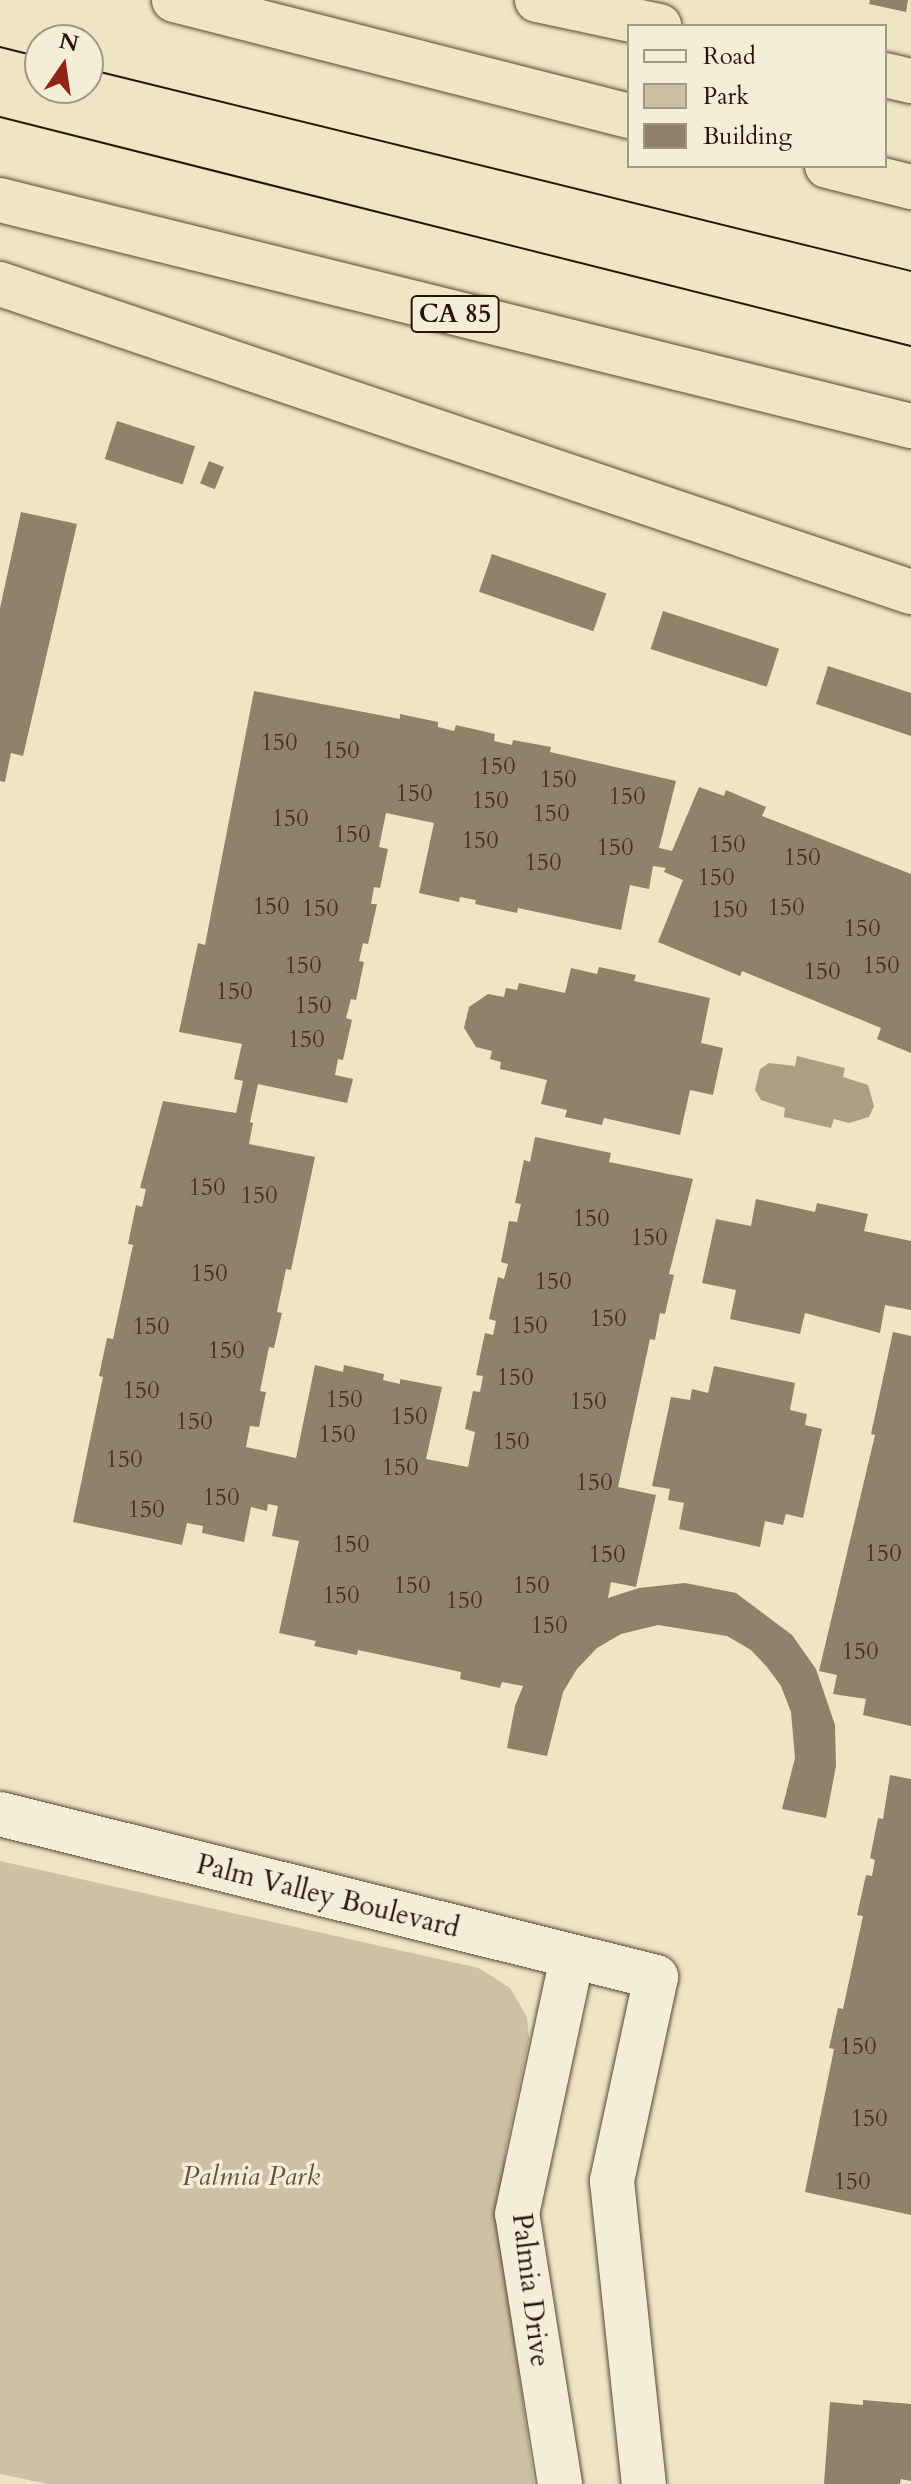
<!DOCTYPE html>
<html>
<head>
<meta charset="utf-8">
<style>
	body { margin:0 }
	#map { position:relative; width:911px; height:2484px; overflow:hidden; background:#eee5c5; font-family:Cardo,serif }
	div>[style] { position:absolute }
	.green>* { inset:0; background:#cdc1a5 }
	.water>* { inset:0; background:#ab9e84 }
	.building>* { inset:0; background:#90816a; transform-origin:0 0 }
	.roads { filter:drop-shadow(0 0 2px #5b4836) drop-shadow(0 0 2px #5b4836) }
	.minor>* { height:44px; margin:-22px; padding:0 22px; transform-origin:22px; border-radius:22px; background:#f4eed9 }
	.highway>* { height:44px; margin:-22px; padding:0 22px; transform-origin:22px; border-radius:22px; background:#eee5c5 }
	.tram>* { height:2px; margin:-1px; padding:0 1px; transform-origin:1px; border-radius:1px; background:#2a1407 }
	span { translate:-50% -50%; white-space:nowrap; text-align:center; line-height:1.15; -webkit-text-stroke:7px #f4eed9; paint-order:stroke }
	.number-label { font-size:24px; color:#442f20 }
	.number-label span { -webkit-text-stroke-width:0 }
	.shield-label span { padding:2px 6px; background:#f4eed9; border:2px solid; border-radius:6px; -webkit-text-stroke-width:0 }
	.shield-label { font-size:26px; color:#2a1407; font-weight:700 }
	.street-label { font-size:28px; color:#2a1407 }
	.park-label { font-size:28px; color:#63513e; font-style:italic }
	.legend { position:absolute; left:627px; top:24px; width:260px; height:144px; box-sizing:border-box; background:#f4eed9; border:2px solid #a39785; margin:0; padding:10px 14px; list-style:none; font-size:24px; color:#2a1407 }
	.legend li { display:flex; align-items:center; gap:16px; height:40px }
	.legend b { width:40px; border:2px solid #a39785 }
	.north { position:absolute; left:24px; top:24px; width:80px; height:80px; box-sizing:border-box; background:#f4eed9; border:2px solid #a39785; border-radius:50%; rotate:13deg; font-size:22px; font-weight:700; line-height:32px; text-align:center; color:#2a1407 }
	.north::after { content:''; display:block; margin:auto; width:28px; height:36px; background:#8f2418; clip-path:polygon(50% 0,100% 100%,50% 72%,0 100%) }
</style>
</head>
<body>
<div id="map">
	<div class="green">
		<i style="clip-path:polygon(0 1861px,479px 1968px,510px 1988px,527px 2017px,529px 2039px,505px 2153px,502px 2195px,509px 2299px,534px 2484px,47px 2484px,0 2474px)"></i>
	</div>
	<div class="water">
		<i style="clip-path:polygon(797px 1056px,845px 1068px,843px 1077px,868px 1085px,874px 1106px,869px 1117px,849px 1123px,834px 1119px,831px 1128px,784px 1117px,785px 1108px,761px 1100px,755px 1090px,760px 1069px,769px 1063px,795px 1066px)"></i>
	</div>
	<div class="building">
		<i style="clip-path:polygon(870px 0,908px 0,906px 12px,869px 4px)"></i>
		<i style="left:117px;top:421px;width:82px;height:40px;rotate:18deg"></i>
		<i style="left:209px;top:461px;width:16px;height:24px;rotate:22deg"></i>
		<i style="clip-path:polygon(21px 512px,77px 524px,23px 756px,11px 753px,5px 782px,0 781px,0 608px)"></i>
		<i style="left:492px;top:554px;width:121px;height:40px;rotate:19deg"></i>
		<i style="left:663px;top:611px;width:122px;height:40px;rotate:18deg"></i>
		<i style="clip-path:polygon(828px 666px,911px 693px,911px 736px,816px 704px)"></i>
		<i style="clip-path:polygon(254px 691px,400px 719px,400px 714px,438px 722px,438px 727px,454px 731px,456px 725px,495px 734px,494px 741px,512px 745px,513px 740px,551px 747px,550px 752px,676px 781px,659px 848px,672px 851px,699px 787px,724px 796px,726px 790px,766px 807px,762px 816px,911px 874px,911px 1053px,877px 1039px,881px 1028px,742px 971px,740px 976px,658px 942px,683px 880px,664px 872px,666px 868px,653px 866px,649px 889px,630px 885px,621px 930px,518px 908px,517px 913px,475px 904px,476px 900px,460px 897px,459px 902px,419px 893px,434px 823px,386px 813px,379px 847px,388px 849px,380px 888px,374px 887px,371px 904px,377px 904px,368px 944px,363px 943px,359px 961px,364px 962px,356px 1000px,351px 999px,346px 1018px,352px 1020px,343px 1060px,338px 1059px,335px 1075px,353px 1079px,347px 1103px,258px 1084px,250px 1122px,253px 1123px,249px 1144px,315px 1157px,291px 1270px,286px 1269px,277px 1312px,282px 1313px,274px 1348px,269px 1347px,260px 1391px,266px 1392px,259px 1427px,250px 1426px,246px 1447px,296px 1458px,315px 1365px,343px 1372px,344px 1365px,384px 1374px,383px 1380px,400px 1384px,400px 1379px,442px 1387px,426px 1459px,468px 1467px,475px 1432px,465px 1429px,473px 1391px,480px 1392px,483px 1376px,476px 1375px,485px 1333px,493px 1335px,496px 1321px,489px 1319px,498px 1277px,504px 1279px,508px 1264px,501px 1262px,509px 1221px,517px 1222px,521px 1204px,515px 1203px,524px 1160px,530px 1162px,535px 1137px,611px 1153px,609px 1162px,693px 1179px,669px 1274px,674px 1275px,665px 1314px,660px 1313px,655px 1340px,650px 1339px,618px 1487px,656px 1495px,636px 1587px,611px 1582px,608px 1598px,639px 1588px,685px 1583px,736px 1593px,792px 1635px,816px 1669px,835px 1725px,836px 1766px,826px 1818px,782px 1809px,795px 1758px,791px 1712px,781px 1686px,767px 1667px,751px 1650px,727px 1636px,658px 1625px,621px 1634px,597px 1648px,577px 1669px,563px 1692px,547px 1756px,507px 1748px,515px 1706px,523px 1686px,502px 1682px,500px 1688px,460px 1679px,461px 1672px,358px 1650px,357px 1655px,314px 1646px,316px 1641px,279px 1633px,299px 1541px,272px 1536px,278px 1506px,268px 1504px,267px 1511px,251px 1507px,244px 1542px,202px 1533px,203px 1526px,187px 1523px,182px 1545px,73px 1522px,103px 1377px,99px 1376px,107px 1338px,113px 1339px,133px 1245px,128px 1244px,136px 1205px,142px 1207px,146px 1189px,140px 1188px,163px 1101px,236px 1113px,243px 1081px,234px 1079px,242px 1044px,179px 1032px,198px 943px,205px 945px)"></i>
		<i style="clip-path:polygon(599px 967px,636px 975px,634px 981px,710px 998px,701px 1043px,723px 1048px,713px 1095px,690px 1090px,680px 1135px,604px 1118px,602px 1125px,565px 1117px,567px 1110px,541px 1104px,547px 1080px,500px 1069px,501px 1062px,490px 1059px,492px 1051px,476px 1047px,464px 1028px,469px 1007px,488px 994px,504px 997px,506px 988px,517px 990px,519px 983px,565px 993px,571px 968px,597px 974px)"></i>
		<i style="clip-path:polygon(756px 1199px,815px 1212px,817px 1203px,868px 1214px,864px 1231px,911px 1241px,911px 1310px,885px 1305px,880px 1333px,805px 1313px,800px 1334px,730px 1319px,736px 1290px,702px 1283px,716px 1219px,751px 1226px)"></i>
		<i style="clip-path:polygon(893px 1332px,911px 1336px,911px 1726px,863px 1715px,866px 1699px,833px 1694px,837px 1675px,819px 1671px,875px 1435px,871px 1434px)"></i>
		<i style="clip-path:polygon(714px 1366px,795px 1383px,790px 1410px,807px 1414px,805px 1425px,822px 1429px,803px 1518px,786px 1514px,783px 1525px,765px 1521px,760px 1547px,679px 1529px,684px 1503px,668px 1500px,670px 1489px,652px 1486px,671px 1397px,690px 1400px,692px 1389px,708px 1393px)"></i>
		<i style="clip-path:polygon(890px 1775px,911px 1779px,911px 2215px,805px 2192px,834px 2049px,829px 2048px,838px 2008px,843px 2009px,863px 1916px,857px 1915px,866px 1875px,872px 1876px,875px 1860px,870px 1858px,878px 1818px,883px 1819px)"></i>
		<i style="clip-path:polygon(863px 2400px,911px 2404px,911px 2481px,901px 2479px,900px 2484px,824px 2484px,830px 2402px,863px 2405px)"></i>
	</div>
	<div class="roads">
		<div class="minor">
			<i style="left:0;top:1814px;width:676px;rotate:13.95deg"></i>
			<i style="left:656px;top:1977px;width:209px;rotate:102.2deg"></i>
			<i style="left:612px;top:2181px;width:305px;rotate:84deg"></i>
			<i style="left:560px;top:2484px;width:273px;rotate:-99deg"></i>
			<i style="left:517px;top:2214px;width:263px;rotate:-77.9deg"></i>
		</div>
		<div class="highway">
			<i style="left:174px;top:0;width:470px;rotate:14.3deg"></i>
			<i style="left:537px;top:0;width:125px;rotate:12deg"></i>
			<i style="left:885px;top:75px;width:27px;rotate:13deg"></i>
			<i style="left:827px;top:166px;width:87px;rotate:14deg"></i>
			<i style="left:0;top:200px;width:939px;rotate:13.93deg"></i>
			<i style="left:0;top:284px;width:962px;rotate:18.68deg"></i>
		</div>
	</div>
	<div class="tram">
		<i style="left:0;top:47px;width:41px;rotate:14deg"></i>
		<i style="left:88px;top:69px;width:847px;rotate:13.79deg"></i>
		<i style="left:0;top:117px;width:939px;rotate:14.11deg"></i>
	</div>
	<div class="number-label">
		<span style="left:279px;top:743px">150</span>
		<span style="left:341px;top:751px">150</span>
		<span style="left:497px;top:767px">150</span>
		<span style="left:558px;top:780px">150</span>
		<span style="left:414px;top:794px">150</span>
		<span style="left:627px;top:797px">150</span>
		<span style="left:490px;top:801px">150</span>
		<span style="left:551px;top:814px">150</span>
		<span style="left:290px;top:819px">150</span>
		<span style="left:352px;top:835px">150</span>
		<span style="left:480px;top:841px">150</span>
		<span style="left:727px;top:845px">150</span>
		<span style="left:615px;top:848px">150</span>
		<span style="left:802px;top:858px">150</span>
		<span style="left:543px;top:863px">150</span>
		<span style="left:716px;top:878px">150</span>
		<span style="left:271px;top:907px">150</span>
		<span style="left:786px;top:908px">150</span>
		<span style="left:320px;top:909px">150</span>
		<span style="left:729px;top:910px">150</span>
		<span style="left:862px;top:929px">150</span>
		<span style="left:303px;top:966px">150</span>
		<span style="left:881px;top:966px">150</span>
		<span style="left:822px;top:972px">150</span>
		<span style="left:234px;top:992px">150</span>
		<span style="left:313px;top:1006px">150</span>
		<span style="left:306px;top:1040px">150</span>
		<span style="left:207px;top:1188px">150</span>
		<span style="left:259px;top:1196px">150</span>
		<span style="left:591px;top:1219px">150</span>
		<span style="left:649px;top:1238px">150</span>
		<span style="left:209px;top:1274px">150</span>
		<span style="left:553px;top:1282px">150</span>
		<span style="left:608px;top:1319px">150</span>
		<span style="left:529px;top:1326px">150</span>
		<span style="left:151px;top:1327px">150</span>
		<span style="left:226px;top:1351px">150</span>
		<span style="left:515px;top:1378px">150</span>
		<span style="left:141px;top:1391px">150</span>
		<span style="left:344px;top:1400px">150</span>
		<span style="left:588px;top:1402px">150</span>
		<span style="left:409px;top:1417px">150</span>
		<span style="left:194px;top:1422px">150</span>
		<span style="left:337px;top:1435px">150</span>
		<span style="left:511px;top:1442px">150</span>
		<span style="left:124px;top:1460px">150</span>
		<span style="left:400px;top:1468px">150</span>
		<span style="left:594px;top:1483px">150</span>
		<span style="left:221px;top:1498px">150</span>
		<span style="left:146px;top:1510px">150</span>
		<span style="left:351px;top:1545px">150</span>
		<span style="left:883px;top:1554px">150</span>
		<span style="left:607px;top:1555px">150</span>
		<span style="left:412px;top:1586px">150</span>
		<span style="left:531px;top:1586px">150</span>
		<span style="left:341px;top:1596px">150</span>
		<span style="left:464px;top:1601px">150</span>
		<span style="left:549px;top:1626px">150</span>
		<span style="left:860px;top:1652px">150</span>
		<span style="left:858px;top:2047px">150</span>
		<span style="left:869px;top:2119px">150</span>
		<span style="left:852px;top:2182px">150</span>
	</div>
	<div class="shield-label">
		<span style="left:455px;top:314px">CA 85</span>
	</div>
	<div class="street-label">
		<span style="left:328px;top:1896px;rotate:14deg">Palm Valley Boulevard</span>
		<span style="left:531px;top:2290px;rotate:83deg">Palmia Drive</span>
	</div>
	<div class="park-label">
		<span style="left:251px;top:2176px">Palmia Park</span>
	</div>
	<ul class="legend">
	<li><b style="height:10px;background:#f4eed9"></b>Road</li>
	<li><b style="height:22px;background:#cdc1a5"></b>Park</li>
	<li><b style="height:22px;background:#90816a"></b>Building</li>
	</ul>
	<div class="north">N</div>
</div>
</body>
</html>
